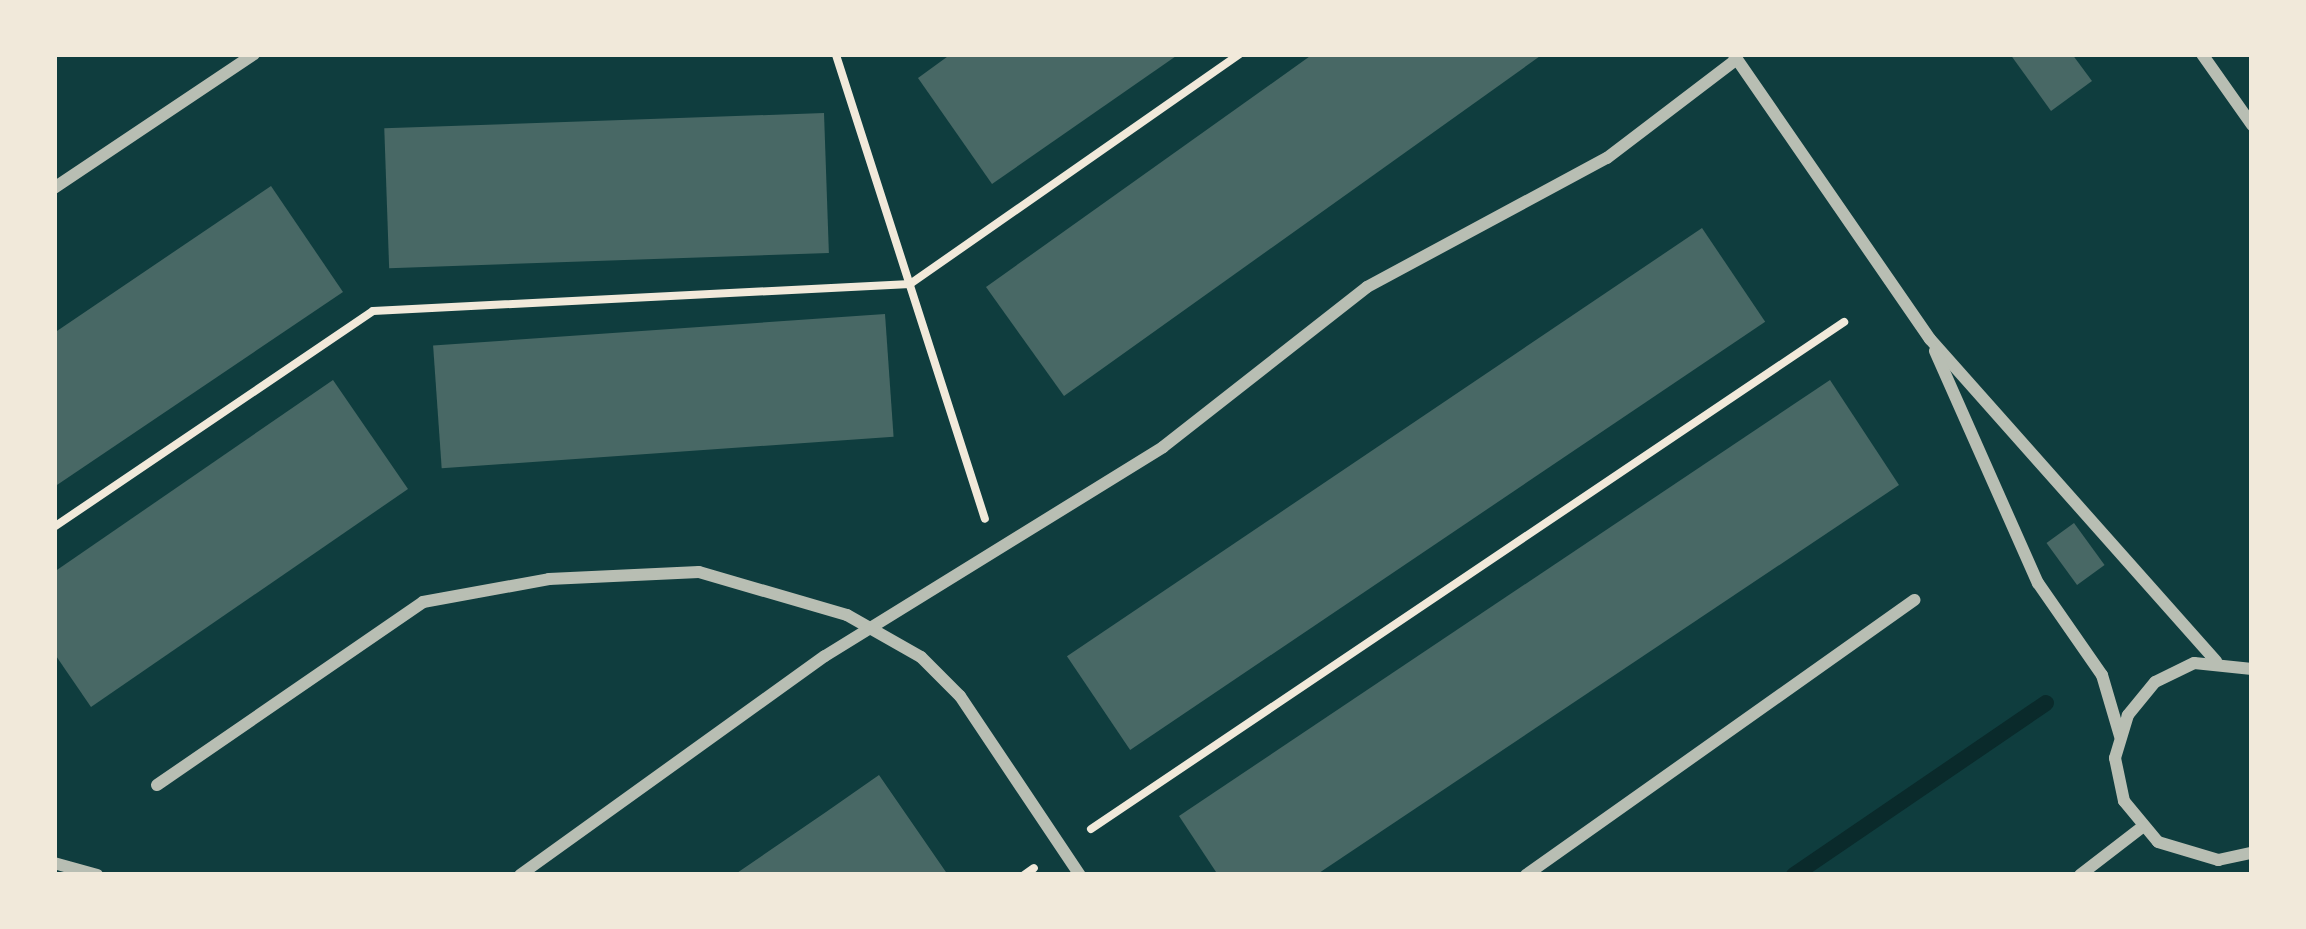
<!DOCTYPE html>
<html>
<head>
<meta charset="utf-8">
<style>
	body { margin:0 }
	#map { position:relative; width:2306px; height:929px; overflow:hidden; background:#0f3d3e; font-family:"Exo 2",sans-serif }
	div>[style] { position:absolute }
	.stream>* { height:16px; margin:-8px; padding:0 8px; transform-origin:8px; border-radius:8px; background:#0a2a2b }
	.building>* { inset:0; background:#486865; transform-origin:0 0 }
	.path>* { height:8px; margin:-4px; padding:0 4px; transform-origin:4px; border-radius:4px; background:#f1e9da }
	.minor>* { height:12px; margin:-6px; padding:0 6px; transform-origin:6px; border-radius:6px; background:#b8beb3 }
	span { translate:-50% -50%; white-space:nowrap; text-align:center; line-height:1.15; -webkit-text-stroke:9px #f1e9da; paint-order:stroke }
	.frame { position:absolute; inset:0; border:57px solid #f1e9da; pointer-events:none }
</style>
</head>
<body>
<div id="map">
	<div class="stream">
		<i style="left:1794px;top:875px;width:305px;rotate:-34.3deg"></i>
	</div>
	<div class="building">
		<i style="clip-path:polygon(951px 54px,1179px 54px,992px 184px,918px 78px)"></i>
		<i style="clip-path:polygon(1313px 54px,1543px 54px,1064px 396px,986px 287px)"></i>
		<i style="clip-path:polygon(2010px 54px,2072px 54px,2092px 81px,2051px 111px)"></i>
		<i style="left:824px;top:113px;width:140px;height:440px;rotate:88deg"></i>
		<i style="clip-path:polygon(271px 186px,343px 292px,54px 487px,54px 333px)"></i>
		<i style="left:1702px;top:228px;width:113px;height:766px;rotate:56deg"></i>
		<i style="left:885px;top:314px;width:123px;height:453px;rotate:86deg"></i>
		<i style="clip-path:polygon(333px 380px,408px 489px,91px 707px,54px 653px,54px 572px)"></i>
		<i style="clip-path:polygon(1830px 380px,1899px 485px,1316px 875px,1218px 875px,1179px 816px)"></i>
		<i style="left:2074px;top:523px;width:52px;height:34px;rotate:54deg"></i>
		<i style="clip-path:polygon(879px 775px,948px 875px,734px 875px,826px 812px)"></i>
	</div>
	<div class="path">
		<i style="left:836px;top:55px;width:487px;rotate:72.2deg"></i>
		<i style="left:54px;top:527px;width:385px;rotate:-34.1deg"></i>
		<i style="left:373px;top:311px;width:538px;rotate:-2.88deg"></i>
		<i style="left:910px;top:284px;width:402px;rotate:-34.9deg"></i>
		<i style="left:1091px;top:829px;width:908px;rotate:-33.95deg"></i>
		<i style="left:1024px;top:875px;width:12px;rotate:-35deg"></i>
	</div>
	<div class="minor">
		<i style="left:2202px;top:54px;width:87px;rotate:54.8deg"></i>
		<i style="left:1734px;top:55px;width:345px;rotate:55.4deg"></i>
		<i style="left:1930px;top:339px;width:431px;rotate:48.4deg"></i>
		<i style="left:54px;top:188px;width:241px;rotate:-33.8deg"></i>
		<i style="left:1935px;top:351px;width:254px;rotate:66.1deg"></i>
		<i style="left:2038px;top:583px;width:112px;rotate:55.2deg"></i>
		<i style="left:2102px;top:675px;width:64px;rotate:73.6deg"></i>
		<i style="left:2252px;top:669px;width:58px;rotate:-174.1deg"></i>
		<i style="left:2194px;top:663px;width:43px;rotate:154deg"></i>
		<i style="left:2155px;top:682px;width:43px;rotate:129.3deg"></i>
		<i style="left:2128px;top:715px;width:45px;rotate:106.8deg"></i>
		<i style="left:2115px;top:758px;width:44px;rotate:78.2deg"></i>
		<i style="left:2124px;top:801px;width:53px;rotate:50.3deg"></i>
		<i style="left:2158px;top:842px;width:63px;rotate:16.7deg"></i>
		<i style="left:2218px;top:860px;width:35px;rotate:-12deg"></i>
		<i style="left:157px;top:785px;width:323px;rotate:-34.5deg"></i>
		<i style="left:423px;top:602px;width:128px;rotate:-10.3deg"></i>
		<i style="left:549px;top:579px;width:150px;rotate:-2.7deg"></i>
		<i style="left:699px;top:572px;width:154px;rotate:16.2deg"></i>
		<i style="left:847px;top:615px;width:85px;rotate:29.6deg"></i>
		<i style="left:921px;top:657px;width:55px;rotate:45deg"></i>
		<i style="left:960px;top:696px;width:216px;rotate:56.2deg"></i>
		<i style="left:54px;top:863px;width:45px;rotate:15.6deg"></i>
		<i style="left:520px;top:875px;width:375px;rotate:-35.7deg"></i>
		<i style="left:825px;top:656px;width:397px;rotate:-31.7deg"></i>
		<i style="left:1163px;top:447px;width:259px;rotate:-38.1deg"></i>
		<i style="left:1367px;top:287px;width:272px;rotate:-28.3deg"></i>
		<i style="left:1607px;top:158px;width:163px;rotate:-37.3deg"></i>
		<i style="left:1526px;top:875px;width:476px;rotate:-35.3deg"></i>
		<i style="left:2080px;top:875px;width:77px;rotate:-37.6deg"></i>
	</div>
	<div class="frame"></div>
</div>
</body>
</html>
